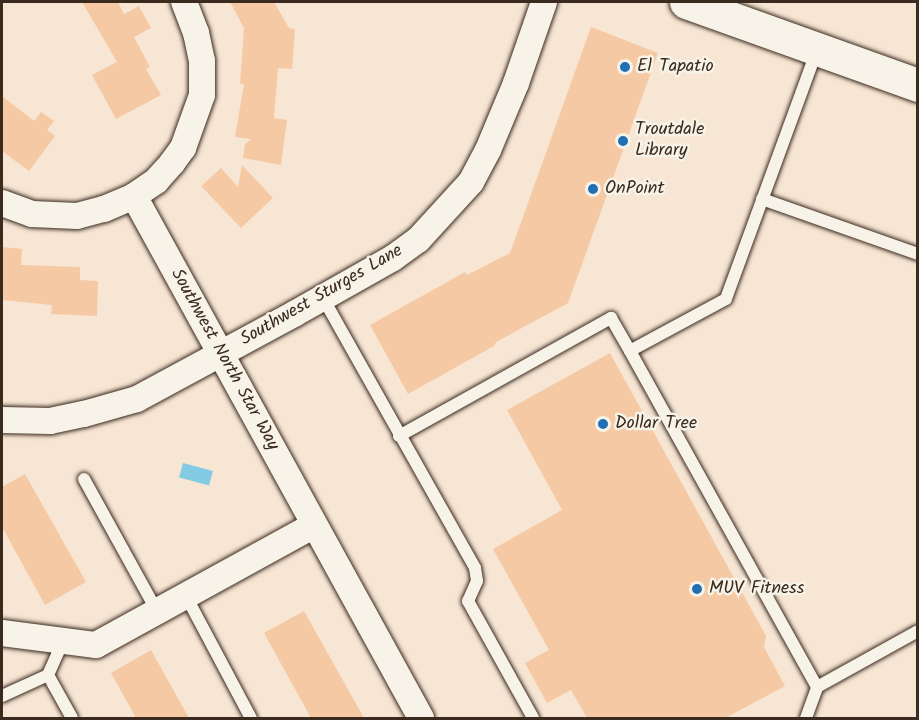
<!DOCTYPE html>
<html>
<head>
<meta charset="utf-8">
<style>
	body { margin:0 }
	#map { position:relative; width:919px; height:720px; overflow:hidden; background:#f7e6d4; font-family:Kalam,sans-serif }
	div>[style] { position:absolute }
	.water>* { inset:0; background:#82cbe2; transform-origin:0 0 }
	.building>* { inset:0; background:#f6c9a5 }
	.roads { filter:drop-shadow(0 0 2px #3b2a1e) drop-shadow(0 0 2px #3b2a1e) }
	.service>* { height:12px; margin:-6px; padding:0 6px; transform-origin:6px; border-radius:6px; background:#f7f3e8 }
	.minor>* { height:26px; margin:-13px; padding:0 13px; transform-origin:13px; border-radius:13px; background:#f7f3e8 }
	.secondary>* { height:33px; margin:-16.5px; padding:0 16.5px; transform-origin:16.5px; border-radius:16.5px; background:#f7f3e8 }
	.dots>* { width:16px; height:16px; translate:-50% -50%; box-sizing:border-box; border:3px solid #f7f3e8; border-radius:50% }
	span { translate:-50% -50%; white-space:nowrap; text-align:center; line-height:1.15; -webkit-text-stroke:5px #f7f3e8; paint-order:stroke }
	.poi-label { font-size:18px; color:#3b2a1e }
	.left { translate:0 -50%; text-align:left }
	.street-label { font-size:18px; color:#3b2a1e }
	.frame { position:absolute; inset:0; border:3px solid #3b2a1e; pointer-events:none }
</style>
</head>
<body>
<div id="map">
	<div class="water">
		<i style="left:183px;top:463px;width:31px;height:15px;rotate:15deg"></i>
	</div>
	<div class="building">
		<i style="clip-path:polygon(82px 2px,118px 2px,124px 14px,139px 6px,151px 28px,134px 37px,150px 67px,146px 69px,161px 95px,116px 119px,92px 75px,117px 62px)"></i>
		<i style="clip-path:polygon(230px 2px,274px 2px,289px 28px,295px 29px,292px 69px,278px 68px,274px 118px,287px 120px,281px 165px,243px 158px,245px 144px,251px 139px,235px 137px,244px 84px,240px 84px,244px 28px)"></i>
		<i style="clip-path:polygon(591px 27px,658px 53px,568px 303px,496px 342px,494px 346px,408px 394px,370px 325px,465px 272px,467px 275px,510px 253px)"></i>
		<i style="clip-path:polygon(2px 96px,34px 121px,41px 112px,54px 121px,47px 130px,55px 136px,29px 171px,2px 151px)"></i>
		<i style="clip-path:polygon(242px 165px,273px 198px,241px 228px,201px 186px,221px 168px,238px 187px)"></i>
		<i style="clip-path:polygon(2px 247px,22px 249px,21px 265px,80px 267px,80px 280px,98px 281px,97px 316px,51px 314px,52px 305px,2px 300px)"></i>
		<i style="clip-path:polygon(610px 353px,766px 636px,764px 647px,785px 686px,725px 718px,587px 718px,571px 690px,547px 703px,525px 663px,549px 650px,493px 549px,562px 510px,507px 410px)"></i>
		<i style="clip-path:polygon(25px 474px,86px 582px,45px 605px,2px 527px,2px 487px)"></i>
		<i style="clip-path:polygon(304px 611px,364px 718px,311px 718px,264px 633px)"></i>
		<i style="clip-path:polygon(151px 650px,189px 718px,136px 718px,111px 673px)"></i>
	</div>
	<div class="roads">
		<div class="service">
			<i style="left:817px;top:50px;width:265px;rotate:110.1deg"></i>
			<i style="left:726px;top:299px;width:109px;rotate:151.6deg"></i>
			<i style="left:630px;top:351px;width:385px;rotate:60.9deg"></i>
			<i style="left:817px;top:687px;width:115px;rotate:-29deg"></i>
			<i style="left:762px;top:199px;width:165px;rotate:19.4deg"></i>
			<i style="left:323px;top:298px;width:310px;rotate:60.6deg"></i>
			<i style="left:475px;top:568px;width:13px;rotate:81deg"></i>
			<i style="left:477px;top:581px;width:22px;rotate:114deg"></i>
			<i style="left:468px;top:601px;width:134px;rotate:60.9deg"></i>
			<i style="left:399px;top:436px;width:243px;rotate:-29.1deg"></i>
			<i style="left:611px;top:318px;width:38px;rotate:60deg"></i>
			<i style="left:84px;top:479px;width:151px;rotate:61.1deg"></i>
			<i style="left:186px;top:596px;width:138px;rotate:62deg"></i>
			<i style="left:48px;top:675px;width:49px;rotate:60.8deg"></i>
			<i style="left:2px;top:696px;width:51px;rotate:-24.5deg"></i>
			<i style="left:48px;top:675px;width:35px;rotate:-66deg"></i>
			<i style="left:806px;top:718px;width:33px;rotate:-70deg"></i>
		</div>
		<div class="minor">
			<i style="left:134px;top:196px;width:596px;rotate:61.2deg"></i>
			<i style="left:2px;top:203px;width:32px;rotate:20deg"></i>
			<i style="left:32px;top:214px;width:45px;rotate:2.5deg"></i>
			<i style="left:77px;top:216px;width:28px;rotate:-15deg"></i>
			<i style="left:104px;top:209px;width:33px;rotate:-23deg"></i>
			<i style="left:134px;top:196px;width:27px;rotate:-34deg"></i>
			<i style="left:156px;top:181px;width:24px;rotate:-48deg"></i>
			<i style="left:172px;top:163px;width:19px;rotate:-54deg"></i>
			<i style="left:183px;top:148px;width:56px;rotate:-70.3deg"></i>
			<i style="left:202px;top:95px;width:34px;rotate:-90deg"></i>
			<i style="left:202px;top:61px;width:29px;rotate:-102deg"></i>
			<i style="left:196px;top:33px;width:33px;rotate:-111deg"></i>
			<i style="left:2px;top:420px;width:48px;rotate:1.2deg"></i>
			<i style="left:50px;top:421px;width:35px;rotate:-12deg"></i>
			<i style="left:84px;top:414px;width:55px;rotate:-15.8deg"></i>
			<i style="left:137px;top:399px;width:179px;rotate:-28.4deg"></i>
			<i style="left:294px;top:314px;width:114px;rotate:-29.5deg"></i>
			<i style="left:393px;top:258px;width:31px;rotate:-36deg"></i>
			<i style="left:418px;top:240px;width:79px;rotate:-47.6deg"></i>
			<i style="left:471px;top:182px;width:36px;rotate:-62deg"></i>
			<i style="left:488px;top:150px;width:73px;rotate:-67.3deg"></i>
			<i style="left:516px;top:83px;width:86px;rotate:-70.9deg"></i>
			<i style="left:2px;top:633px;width:95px;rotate:7.3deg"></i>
			<i style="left:96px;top:645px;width:249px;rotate:-28.8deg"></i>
		</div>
		<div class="secondary">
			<i style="left:686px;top:2px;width:246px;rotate:19.7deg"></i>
		</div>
	</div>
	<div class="dots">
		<i style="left:625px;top:67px;background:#1f6fb2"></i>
		<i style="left:623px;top:141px;background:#1f6fb2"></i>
		<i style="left:593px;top:189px;background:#1f6fb2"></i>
		<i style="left:603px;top:424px;background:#1f6fb2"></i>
		<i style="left:697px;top:589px;background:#1f6fb2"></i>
	</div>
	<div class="poi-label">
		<span class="left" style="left:637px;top:67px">El Tapatio</span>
		<span class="left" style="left:635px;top:141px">Troutdale<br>Library</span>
		<span class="left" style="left:605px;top:189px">OnPoint</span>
		<span class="left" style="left:615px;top:424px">Dollar Tree</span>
		<span class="left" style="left:709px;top:589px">MUV Fitness</span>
	</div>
	<div class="street-label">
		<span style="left:322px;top:296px;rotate:-30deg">Southwest Sturges Lane</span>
		<span style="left:224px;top:360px;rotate:61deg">Southwest North Star Way</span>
	</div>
	<div class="frame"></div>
</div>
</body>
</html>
